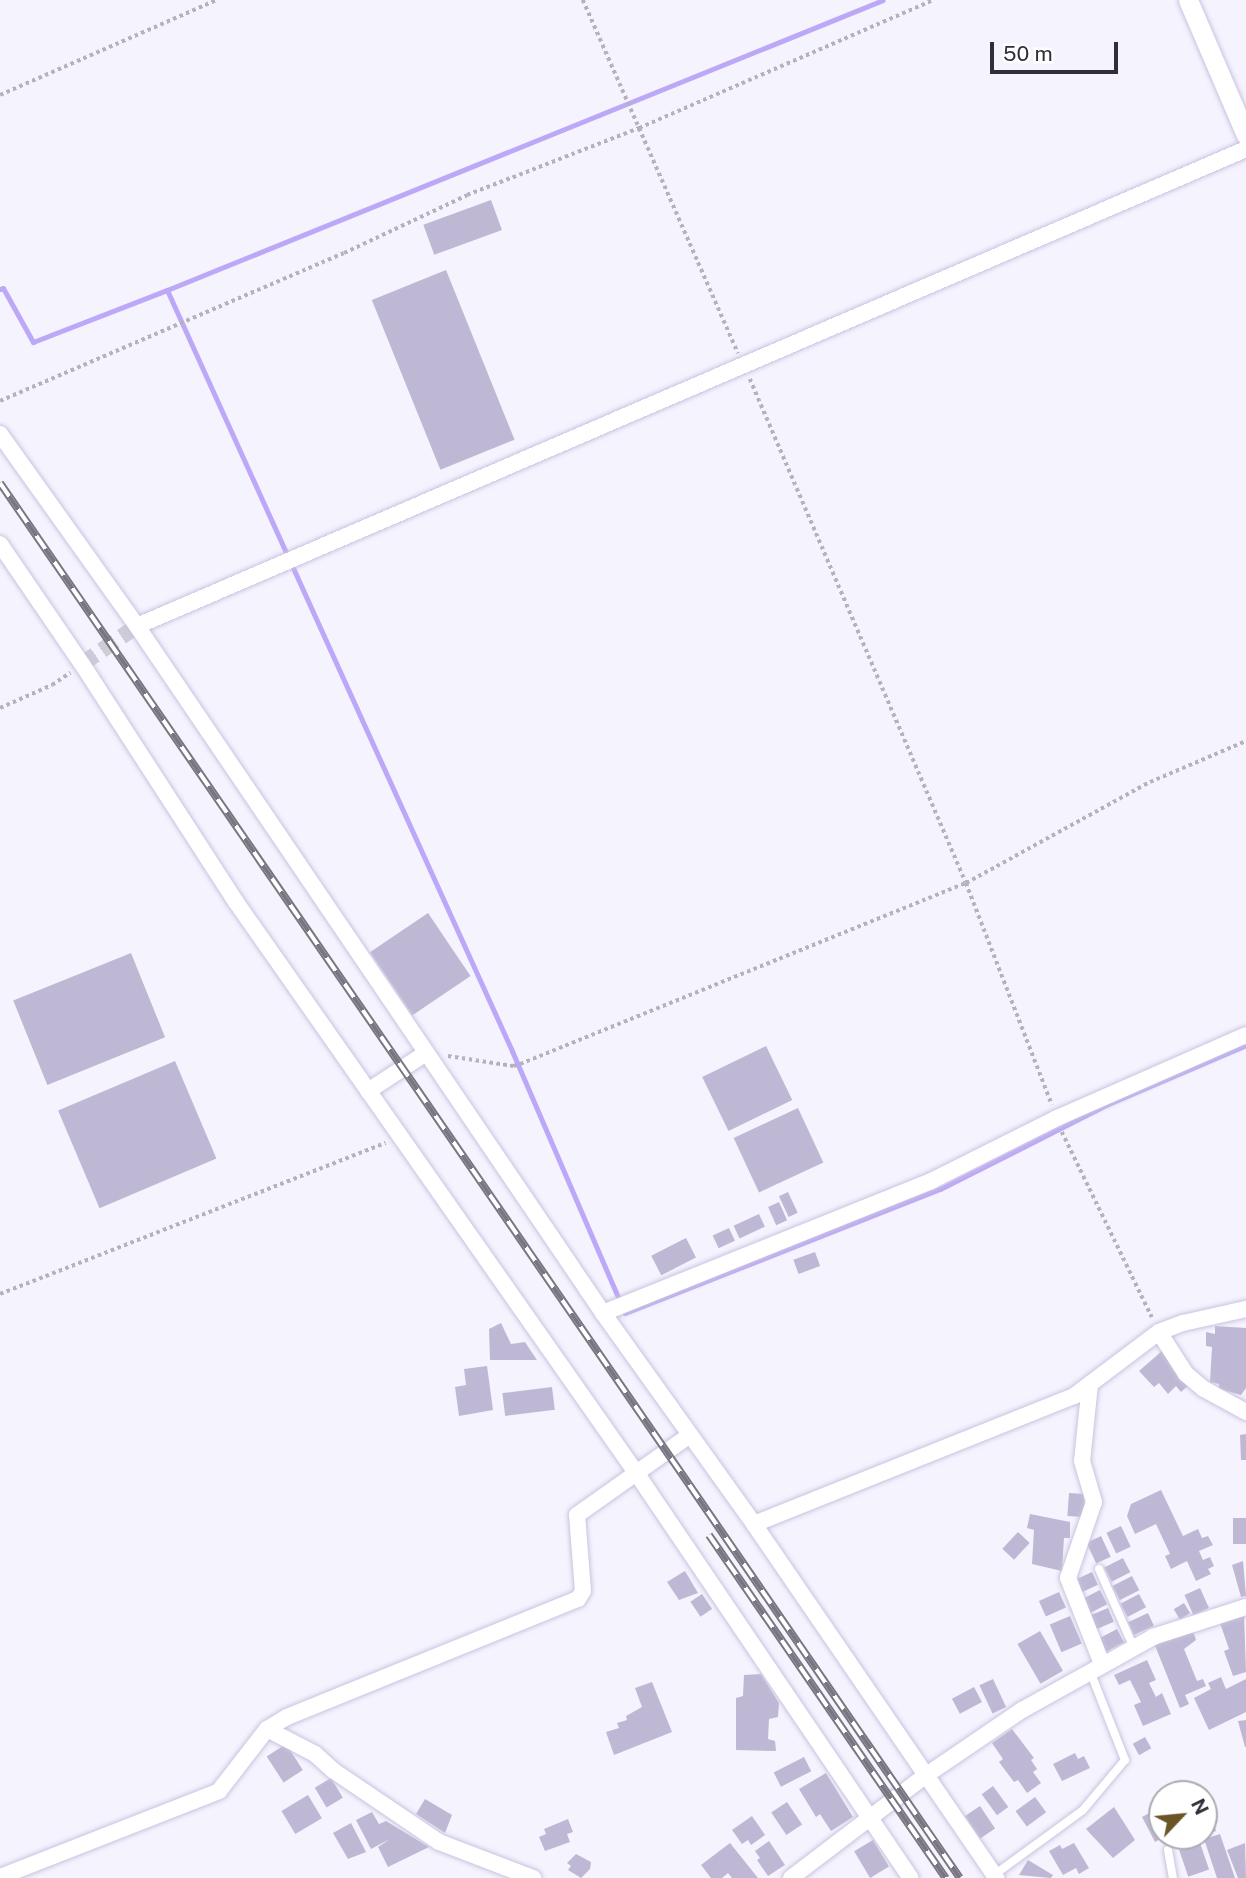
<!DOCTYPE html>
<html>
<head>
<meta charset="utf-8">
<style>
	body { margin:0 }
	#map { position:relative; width:1246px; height:1878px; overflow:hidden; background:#f5f3fe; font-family:"Public Sans",sans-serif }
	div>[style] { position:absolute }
	.stream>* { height:5px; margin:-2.5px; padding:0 2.5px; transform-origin:2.5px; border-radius:2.5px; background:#bda8f7 }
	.building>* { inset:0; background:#beb8d4; transform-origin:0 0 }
	.minor-tunnel>* { height:16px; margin-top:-8px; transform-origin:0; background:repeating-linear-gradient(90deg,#ceccd7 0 16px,transparent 0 24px) }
	.path>* { height:3.5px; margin-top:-1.75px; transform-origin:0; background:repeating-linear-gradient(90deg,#b5b2bd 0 3.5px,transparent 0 7px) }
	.roads { filter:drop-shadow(0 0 2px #c9c3df) drop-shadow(0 0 2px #c9c3df) }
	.service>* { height:8px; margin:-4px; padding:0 4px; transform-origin:4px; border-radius:4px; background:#fff }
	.minor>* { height:16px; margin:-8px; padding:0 8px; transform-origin:8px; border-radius:8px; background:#fff }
	.tertiary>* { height:19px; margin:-9.5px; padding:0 9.5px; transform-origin:9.5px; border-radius:9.5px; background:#fff }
	.rail>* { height:8px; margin-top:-4px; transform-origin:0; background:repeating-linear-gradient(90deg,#fff 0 16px,#797681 0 32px); box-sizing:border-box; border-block:2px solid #797681 }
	span { translate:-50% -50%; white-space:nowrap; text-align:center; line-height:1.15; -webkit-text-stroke:7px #fff; paint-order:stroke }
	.north { position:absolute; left:1148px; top:1780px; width:70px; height:70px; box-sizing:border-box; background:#fff; border:2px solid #adabb0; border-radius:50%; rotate:64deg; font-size:19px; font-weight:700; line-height:28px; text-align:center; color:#312e39 }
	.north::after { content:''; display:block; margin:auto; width:24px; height:32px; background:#6a5625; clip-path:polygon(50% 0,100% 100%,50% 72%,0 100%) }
	.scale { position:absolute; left:990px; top:42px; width:128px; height:32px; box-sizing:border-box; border:4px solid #312e39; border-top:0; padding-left:9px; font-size:21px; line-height:24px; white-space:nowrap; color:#312e39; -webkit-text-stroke:5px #fff; paint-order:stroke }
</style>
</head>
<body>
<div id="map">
	<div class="stream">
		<i style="left:0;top:289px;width:3px;rotate:-18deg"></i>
		<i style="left:3px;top:288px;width:62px;rotate:60.9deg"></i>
		<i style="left:33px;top:342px;width:144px;rotate:-21.2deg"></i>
		<i style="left:167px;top:290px;width:772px;rotate:-22.05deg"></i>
		<i style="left:167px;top:290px;width:836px;rotate:65.61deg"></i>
		<i style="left:512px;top:1051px;width:285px;rotate:66.7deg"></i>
		<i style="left:625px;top:1313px;width:339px;rotate:-21.5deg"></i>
		<i style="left:940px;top:1189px;width:186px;rotate:-26.8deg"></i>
		<i style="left:1106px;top:1105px;width:152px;rotate:-23.2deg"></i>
	</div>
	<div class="building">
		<i style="left:491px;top:200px;width:32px;height:72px;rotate:70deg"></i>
		<i style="left:446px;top:270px;width:183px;height:80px;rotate:68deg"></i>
		<i style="left:428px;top:913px;width:76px;height:70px;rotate:56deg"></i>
		<i style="left:131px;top:953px;width:91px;height:127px;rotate:68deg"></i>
		<i style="left:766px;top:1046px;width:60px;height:71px;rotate:64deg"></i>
		<i style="left:175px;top:1061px;width:106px;height:127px;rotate:67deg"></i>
		<i style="left:798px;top:1108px;width:60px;height:71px;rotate:65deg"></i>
		<i style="left:788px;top:1192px;width:23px;height:10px;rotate:65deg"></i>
		<i style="left:779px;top:1202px;width:20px;height:12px;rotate:66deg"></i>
		<i style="left:759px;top:1214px;width:14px;height:28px;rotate:65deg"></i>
		<i style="left:729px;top:1228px;width:14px;height:18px;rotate:65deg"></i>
		<i style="left:686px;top:1238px;width:22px;height:39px;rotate:63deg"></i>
		<i style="left:815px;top:1252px;width:15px;height:23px;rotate:70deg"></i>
		<i style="clip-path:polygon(501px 1323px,511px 1344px,525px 1342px,537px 1360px,490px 1360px,489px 1329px)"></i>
		<i style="clip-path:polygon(1215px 1326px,1246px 1328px,1246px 1388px,1241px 1395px,1219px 1389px,1219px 1384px,1210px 1382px,1212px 1347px,1206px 1346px,1206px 1332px,1215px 1334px)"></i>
		<i style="clip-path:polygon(1162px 1351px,1190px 1384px,1181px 1392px,1176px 1386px,1168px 1394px,1159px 1383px,1154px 1387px,1139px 1371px)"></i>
		<i style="clip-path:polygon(487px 1366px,493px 1410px,459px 1416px,455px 1387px,466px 1385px,464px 1369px)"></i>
		<i style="left:552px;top:1387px;width:23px;height:50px;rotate:83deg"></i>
		<i style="clip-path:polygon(1246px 1434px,1246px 1460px,1241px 1460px,1240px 1435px)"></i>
		<i style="clip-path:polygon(1161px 1490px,1183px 1536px,1198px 1529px,1202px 1538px,1208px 1536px,1213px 1545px,1199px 1551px,1203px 1560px,1210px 1557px,1214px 1566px,1208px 1569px,1211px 1574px,1196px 1581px,1187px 1561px,1171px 1569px,1165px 1556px,1170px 1554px,1156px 1524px,1135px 1534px,1127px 1516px,1131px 1504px)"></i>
		<i style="left:1069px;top:1493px;width:16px;height:23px;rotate:4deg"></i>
		<i style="clip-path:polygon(1030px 1514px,1070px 1522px,1070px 1538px,1064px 1538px,1062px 1571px,1032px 1564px,1034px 1530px,1027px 1528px)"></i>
		<i style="left:1233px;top:1518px;width:13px;height:26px"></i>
		<i style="left:1121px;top:1526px;width:23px;height:16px;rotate:65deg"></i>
		<i style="left:1018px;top:1532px;width:16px;height:23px;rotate:43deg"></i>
		<i style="left:1101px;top:1536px;width:23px;height:16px;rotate:65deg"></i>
		<i style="left:1123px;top:1558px;width:16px;height:21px;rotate:63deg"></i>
		<i style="clip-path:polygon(1243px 1561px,1246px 1596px,1241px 1597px,1232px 1565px)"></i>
		<i style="clip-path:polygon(685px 1571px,698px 1593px,679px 1600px,667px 1582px)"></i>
		<i style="left:1092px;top:1572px;width:14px;height:22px;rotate:65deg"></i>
		<i style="left:1132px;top:1576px;width:16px;height:22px;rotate:63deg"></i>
		<i style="left:1200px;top:1588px;width:22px;height:17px;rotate:66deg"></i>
		<i style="left:1100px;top:1590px;width:16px;height:21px;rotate:63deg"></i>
		<i style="left:1059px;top:1592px;width:17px;height:22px;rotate:66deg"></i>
		<i style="left:702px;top:1594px;width:18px;height:14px;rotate:56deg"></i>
		<i style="left:1139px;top:1594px;width:15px;height:21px;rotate:62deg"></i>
		<i style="left:1184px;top:1603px;width:12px;height:12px;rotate:59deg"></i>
		<i style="left:1108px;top:1608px;width:15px;height:22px;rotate:67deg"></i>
		<i style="left:1148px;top:1613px;width:14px;height:22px;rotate:65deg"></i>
		<i style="clip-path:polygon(1244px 1614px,1246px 1672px,1233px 1676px,1224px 1651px,1229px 1649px,1220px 1623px)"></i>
		<i style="left:1070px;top:1616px;width:30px;height:22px;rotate:67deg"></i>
		<i style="clip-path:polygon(1192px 1628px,1196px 1640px,1184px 1649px,1197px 1681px,1203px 1679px,1206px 1686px,1185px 1695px,1189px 1704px,1180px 1708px,1154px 1643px)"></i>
		<i style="left:1117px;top:1629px;width:15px;height:21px;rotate:62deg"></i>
		<i style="left:1040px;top:1631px;width:46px;height:26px;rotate:60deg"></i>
		<i style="clip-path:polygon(1147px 1660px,1156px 1680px,1149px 1683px,1156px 1697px,1162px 1693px,1171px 1714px,1143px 1726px,1134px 1705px,1141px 1702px,1130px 1680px,1119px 1685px,1114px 1675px)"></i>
		<i style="clip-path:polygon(761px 1674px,779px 1703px,778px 1717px,769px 1719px,768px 1739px,775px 1741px,776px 1751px,736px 1750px,736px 1698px,743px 1696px,744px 1675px)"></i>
		<i style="clip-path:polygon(1221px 1677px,1226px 1689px,1246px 1679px,1246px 1712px,1209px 1730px,1194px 1698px,1211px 1689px,1208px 1683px)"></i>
		<i style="left:993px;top:1679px;width:31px;height:15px;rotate:65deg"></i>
		<i style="clip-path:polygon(652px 1682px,672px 1732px,614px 1755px,606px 1732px,619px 1728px,617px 1723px,627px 1720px,626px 1716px,642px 1707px,635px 1688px)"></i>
		<i style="left:974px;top:1687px;width:17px;height:25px;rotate:62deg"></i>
		<i style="clip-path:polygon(1246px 1720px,1246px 1747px,1245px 1747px,1238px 1721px)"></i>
		<i style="clip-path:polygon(1012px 1729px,1034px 1758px,1031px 1760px,1037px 1769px,1033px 1772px,1041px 1783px,1027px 1793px,1018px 1780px,1014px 1782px,999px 1762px,1003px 1759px,992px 1743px)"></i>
		<i style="left:1145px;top:1737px;width:13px;height:14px;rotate:61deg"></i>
		<i style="left:286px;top:1744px;width:31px;height:23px;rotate:57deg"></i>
		<i style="clip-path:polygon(1075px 1753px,1078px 1759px,1084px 1756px,1090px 1768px,1062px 1781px,1053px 1764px)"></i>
		<i style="left:804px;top:1757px;width:16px;height:34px;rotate:63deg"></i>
		<i style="clip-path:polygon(826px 1773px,853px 1817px,831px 1831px,820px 1814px,816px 1817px,799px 1789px)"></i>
		<i style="left:331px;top:1778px;width:23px;height:19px;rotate:59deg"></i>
		<i style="left:993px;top:1786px;width:26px;height:14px;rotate:54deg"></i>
		<i style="left:308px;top:1795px;width:27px;height:31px;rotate:59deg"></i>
		<i style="left:1035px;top:1797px;width:19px;height:24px;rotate:54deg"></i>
		<i style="clip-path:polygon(425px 1799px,452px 1815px,445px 1833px,416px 1814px)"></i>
		<i style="left:787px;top:1802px;width:27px;height:19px;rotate:56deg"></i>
		<i style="clip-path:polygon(1209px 1805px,1216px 1831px,1204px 1835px,1204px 1806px)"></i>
		<i style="left:980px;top:1806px;width:27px;height:18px;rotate:56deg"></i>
		<i style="clip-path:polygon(1114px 1807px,1135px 1840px,1113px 1858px,1086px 1829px)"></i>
		<i style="clip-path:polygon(1155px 1810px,1162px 1823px,1162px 1836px,1166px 1836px,1155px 1842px,1142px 1817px)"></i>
		<i style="clip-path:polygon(372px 1812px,379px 1824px,386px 1821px,429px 1847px,388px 1867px,378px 1847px,390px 1839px,371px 1849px,356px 1820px)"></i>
		<i style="clip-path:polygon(752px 1816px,765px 1835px,751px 1845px,748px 1840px,742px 1844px,732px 1830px)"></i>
		<i style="clip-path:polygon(568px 1819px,573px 1832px,567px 1834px,570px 1842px,545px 1851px,539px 1837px,546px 1834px,544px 1829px)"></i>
		<i style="clip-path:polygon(351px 1823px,366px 1852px,348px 1859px,333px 1833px)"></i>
		<i style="clip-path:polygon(1220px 1834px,1235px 1878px,1217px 1878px,1204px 1839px)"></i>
		<i style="left:873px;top:1840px;width:31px;height:22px;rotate:59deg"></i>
		<i style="clip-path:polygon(769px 1841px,785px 1865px,768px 1876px,757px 1860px,760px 1858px,755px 1851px)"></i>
		<i style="clip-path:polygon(730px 1843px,758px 1878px,732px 1878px,728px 1873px,722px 1878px,711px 1878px,701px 1865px)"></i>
		<i style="clip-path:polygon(1074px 1843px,1089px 1868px,1079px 1874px,1076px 1868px,1063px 1875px,1049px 1851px,1060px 1845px,1062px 1849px)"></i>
		<i style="left:1200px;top:1843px;width:28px;height:22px;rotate:71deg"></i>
		<i style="clip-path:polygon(1245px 1843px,1246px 1878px,1238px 1878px,1227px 1850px)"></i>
		<i style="clip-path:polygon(576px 1854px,591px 1862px,590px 1869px,581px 1878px,568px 1870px,571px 1866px,567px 1863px)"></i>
		<i style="clip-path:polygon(1028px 1860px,1053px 1875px,1051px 1878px,1019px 1875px)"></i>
	</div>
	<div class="minor-tunnel">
		<i style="left:82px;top:664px;width:67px;rotate:-34.6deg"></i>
	</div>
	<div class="path">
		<i style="left:583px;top:0;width:386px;rotate:66.3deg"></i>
		<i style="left:0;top:95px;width:236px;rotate:-23.7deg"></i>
		<i style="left:750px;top:379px;width:548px;rotate:66.8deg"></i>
		<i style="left:966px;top:883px;width:238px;rotate:68.8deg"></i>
		<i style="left:0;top:401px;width:374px;rotate:-23.3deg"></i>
		<i style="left:344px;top:253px;width:136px;rotate:-25.2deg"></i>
		<i style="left:467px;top:195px;width:185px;rotate:-21.3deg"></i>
		<i style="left:639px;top:128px;width:321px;rotate:-23.5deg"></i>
		<i style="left:0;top:708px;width:57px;rotate:-23.9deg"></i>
		<i style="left:52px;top:685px;width:22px;rotate:-34deg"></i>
		<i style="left:448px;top:1056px;width:66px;rotate:8.7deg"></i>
		<i style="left:513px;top:1066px;width:7px;rotate:-16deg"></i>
		<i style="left:520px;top:1064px;width:481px;rotate:-22.1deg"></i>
		<i style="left:966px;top:883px;width:210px;rotate:-28.8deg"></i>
		<i style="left:1150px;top:782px;width:104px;rotate:-23.1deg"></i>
		<i style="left:1062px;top:1132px;width:206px;rotate:64.1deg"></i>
		<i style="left:0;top:1294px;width:414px;rotate:-21.4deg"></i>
	</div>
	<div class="roads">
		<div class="service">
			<i style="left:1099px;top:1569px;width:86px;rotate:66.1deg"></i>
			<i style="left:1168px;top:1850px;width:28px;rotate:80deg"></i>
			<i style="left:994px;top:1875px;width:110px;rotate:-36.1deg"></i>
			<i style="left:1083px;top:1810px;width:65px;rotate:-50deg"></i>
			<i style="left:1125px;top:1760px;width:96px;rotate:-111.5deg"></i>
		</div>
		<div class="minor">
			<i style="left:0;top:434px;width:236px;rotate:54.5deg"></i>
			<i style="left:137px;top:626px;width:830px;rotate:55.85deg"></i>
			<i style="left:603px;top:1313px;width:259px;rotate:54.4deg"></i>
			<i style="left:754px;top:1524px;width:429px;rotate:55.6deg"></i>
			<i style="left:0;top:544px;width:145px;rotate:55.7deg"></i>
			<i style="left:82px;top:664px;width:283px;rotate:57.1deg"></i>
			<i style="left:236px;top:902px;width:699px;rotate:54.97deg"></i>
			<i style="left:637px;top:1474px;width:488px;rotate:55.9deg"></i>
			<i style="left:137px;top:626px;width:1207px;rotate:-23.27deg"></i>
			<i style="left:368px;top:1091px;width:69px;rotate:-33.2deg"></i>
			<i style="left:603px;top:1313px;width:354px;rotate:-21.9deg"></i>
			<i style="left:931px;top:1181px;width:141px;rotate:-26.6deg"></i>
			<i style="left:1057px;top:1118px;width:206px;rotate:-23.7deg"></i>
			<i style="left:1159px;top:1332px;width:50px;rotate:57.3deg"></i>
			<i style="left:1186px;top:1374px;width:23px;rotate:40deg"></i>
			<i style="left:1204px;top:1389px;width:48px;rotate:28.7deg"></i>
			<i style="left:1090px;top:1384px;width:77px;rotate:95.9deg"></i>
			<i style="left:1082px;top:1461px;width:43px;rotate:73.7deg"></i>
			<i style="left:1094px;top:1502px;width:80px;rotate:108.9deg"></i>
			<i style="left:1068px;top:1578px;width:92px;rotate:68.4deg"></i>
			<i style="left:754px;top:1524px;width:345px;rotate:-21.8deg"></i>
			<i style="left:1074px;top:1396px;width:106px;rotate:-37deg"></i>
			<i style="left:1159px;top:1332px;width:26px;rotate:-21deg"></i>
			<i style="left:1183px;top:1323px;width:65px;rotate:-12.5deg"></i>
			<i style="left:267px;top:1729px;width:54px;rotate:27.5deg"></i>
			<i style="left:315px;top:1754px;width:25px;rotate:42deg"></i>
			<i style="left:334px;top:1771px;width:127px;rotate:34.1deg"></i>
			<i style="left:439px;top:1842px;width:101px;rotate:21deg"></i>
			<i style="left:0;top:1877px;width:235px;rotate:-21.4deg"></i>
			<i style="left:219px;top:1791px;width:78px;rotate:-52.3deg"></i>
			<i style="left:267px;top:1729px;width:23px;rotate:-31deg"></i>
			<i style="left:287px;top:1717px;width:314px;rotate:-22.1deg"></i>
			<i style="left:578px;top:1599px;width:9px;rotate:-58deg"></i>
			<i style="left:583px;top:1591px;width:76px;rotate:-94.5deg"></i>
			<i style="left:577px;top:1515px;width:138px;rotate:-35.3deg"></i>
			<i style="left:791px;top:1878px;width:168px;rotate:-37.3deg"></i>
			<i style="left:925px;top:1776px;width:117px;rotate:-34.2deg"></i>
			<i style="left:1022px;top:1710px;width:150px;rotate:-29.1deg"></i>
			<i style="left:1153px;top:1637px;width:98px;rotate:-17.9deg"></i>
		</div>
		<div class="tertiary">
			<i style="left:1188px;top:0;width:147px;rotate:66.8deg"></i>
		</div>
	</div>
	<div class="rail">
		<i style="left:0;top:483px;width:1693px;rotate:55.47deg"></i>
		<i style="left:709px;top:1535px;width:417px;rotate:55.4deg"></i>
	</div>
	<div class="north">N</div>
	<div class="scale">50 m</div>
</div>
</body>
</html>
